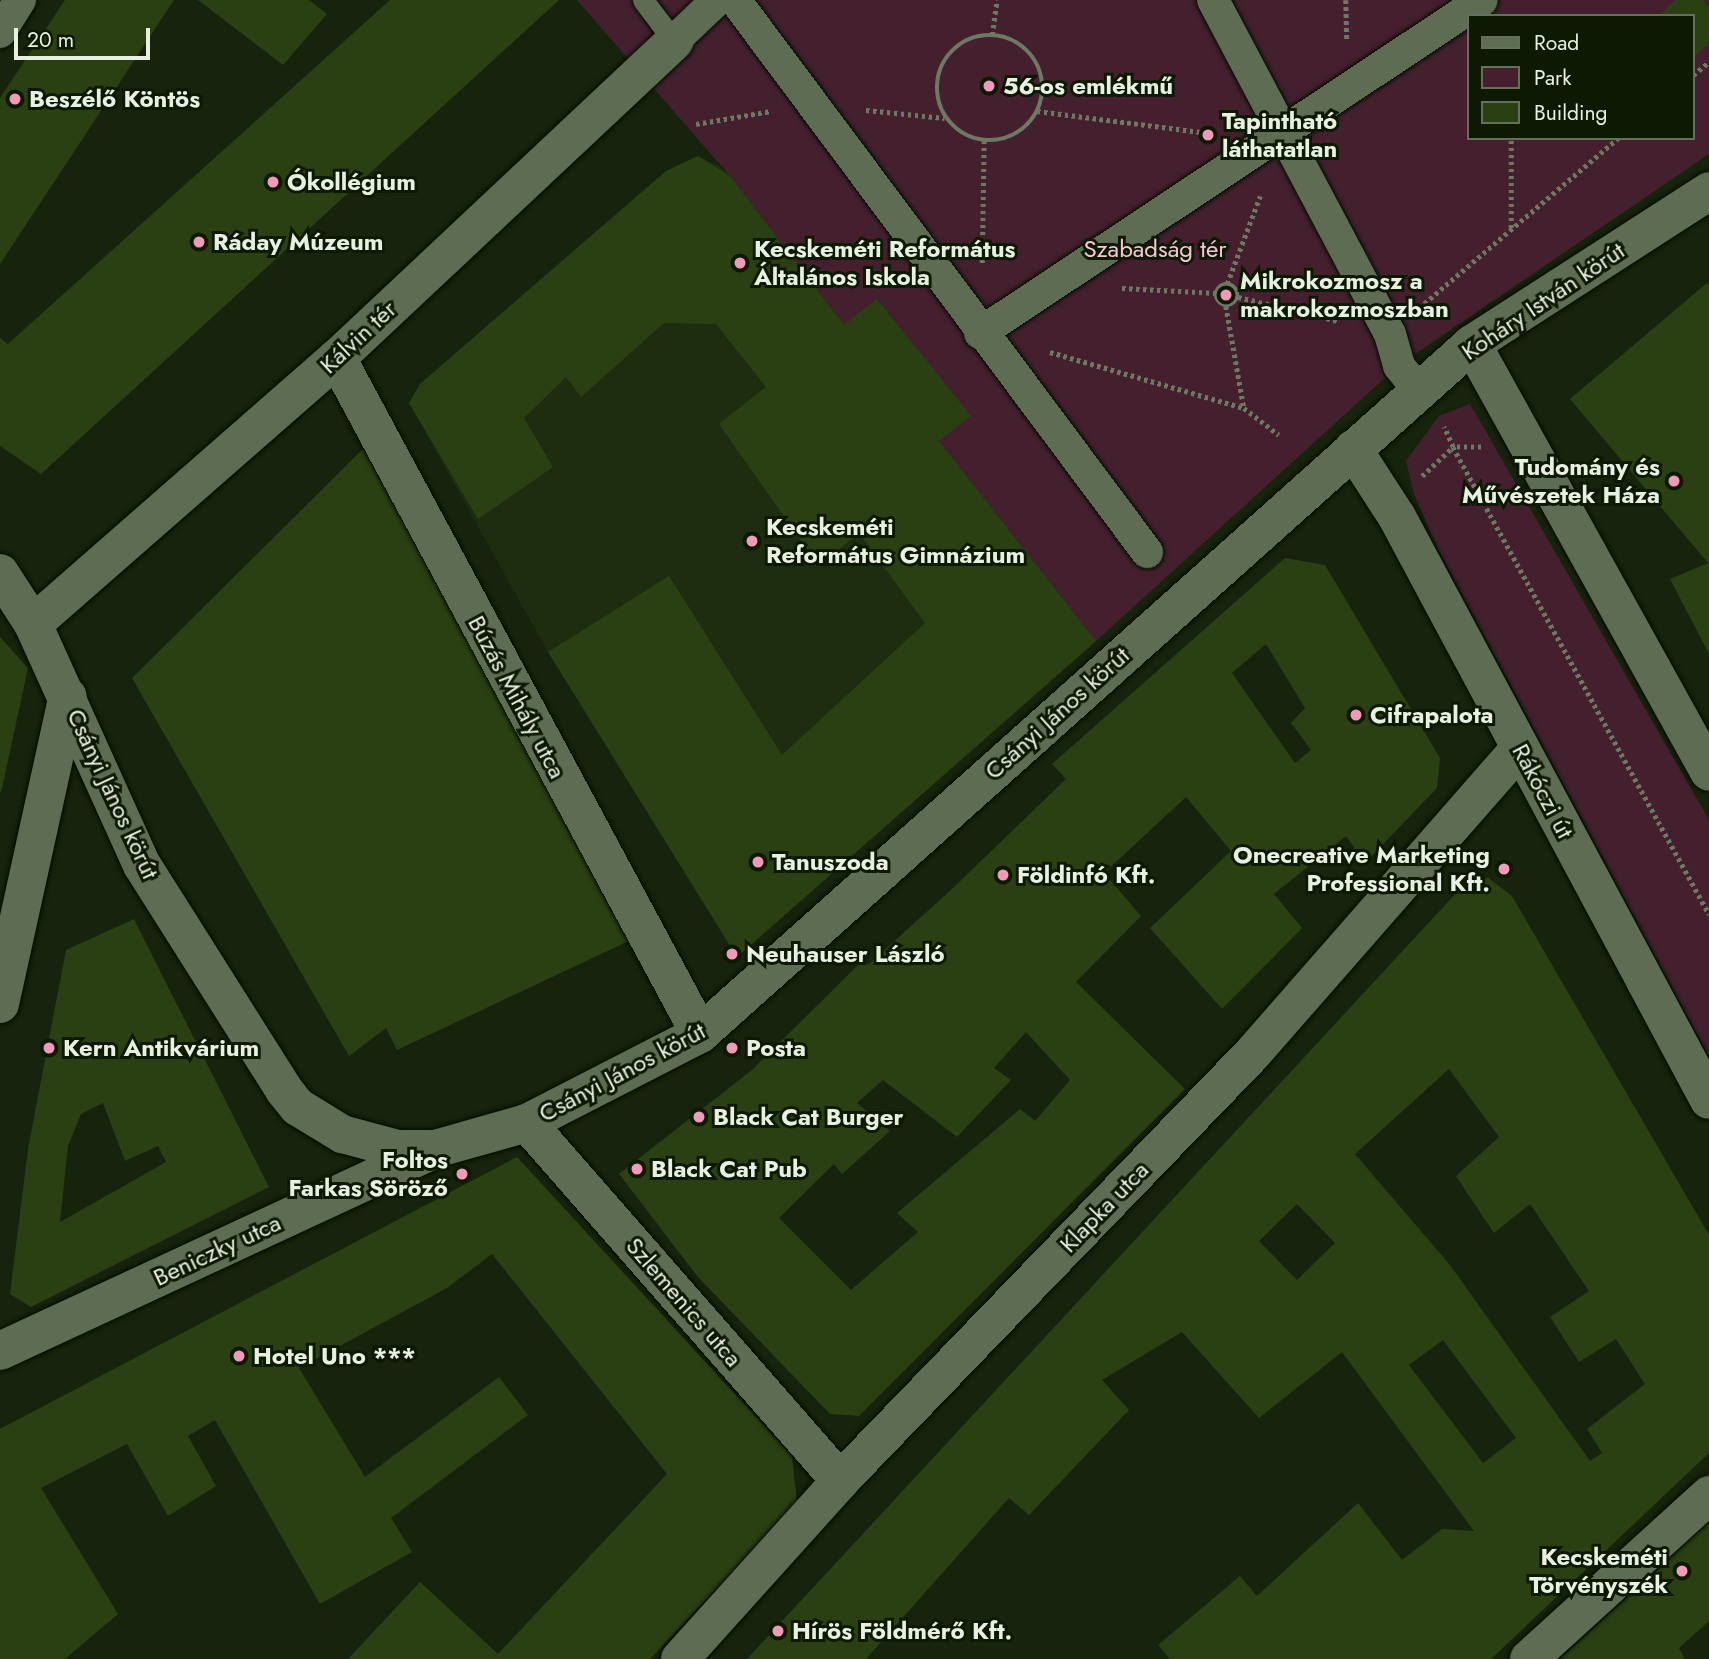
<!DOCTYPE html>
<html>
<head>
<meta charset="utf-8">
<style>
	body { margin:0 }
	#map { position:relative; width:1709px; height:1659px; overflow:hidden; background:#17230c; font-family:Jost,sans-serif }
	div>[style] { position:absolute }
	.built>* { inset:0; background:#1e2d10 }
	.green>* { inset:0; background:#44202e }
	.building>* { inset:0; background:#2a4013 }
	.path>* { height:4.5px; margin-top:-2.25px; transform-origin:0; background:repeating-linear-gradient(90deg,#6e7864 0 3.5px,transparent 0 7px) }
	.path>.ring { margin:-2.25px; padding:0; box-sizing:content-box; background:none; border:4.5px solid #6e7864; border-radius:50% }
	.roads { filter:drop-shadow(0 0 2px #030c00) drop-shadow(0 0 2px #030c00) }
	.service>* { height:21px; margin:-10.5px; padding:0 10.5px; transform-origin:10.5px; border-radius:10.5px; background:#5d6c52 }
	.pedestrian>* { height:32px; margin:-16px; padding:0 16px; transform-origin:16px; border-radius:16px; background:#5d6c52 }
	.minor>* { height:38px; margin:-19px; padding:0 19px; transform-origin:19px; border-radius:19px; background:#5d6c52 }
	.tertiary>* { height:38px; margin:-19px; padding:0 19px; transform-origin:19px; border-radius:19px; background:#5d6c52 }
	.dots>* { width:19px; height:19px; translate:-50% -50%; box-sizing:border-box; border:4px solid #0e1904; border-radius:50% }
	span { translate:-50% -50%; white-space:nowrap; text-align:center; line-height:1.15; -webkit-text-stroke:6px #0e1904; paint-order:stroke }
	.poi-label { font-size:24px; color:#e8f0e1; font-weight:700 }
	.left { translate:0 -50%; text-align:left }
	.right { translate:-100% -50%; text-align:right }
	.park-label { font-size:24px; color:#f8c5d6 }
	.street-label { font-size:24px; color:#e8f0e1 }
	.legend { position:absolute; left:1467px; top:14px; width:228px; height:126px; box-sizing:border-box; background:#0e1904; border:2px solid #656f5c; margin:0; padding:9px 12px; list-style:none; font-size:21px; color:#e8f0e1 }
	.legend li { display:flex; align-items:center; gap:14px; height:35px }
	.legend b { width:35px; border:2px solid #656f5c }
	.scale { position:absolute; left:14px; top:28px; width:136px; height:32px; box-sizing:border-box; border:4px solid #e8f0e1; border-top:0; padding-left:9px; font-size:21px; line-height:24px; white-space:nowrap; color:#e8f0e1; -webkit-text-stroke:5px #0e1904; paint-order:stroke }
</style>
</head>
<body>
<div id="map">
	<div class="built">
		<i style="clip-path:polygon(698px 156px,719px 166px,877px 299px,971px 416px,940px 441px,1096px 641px,737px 957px,548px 652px,409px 403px,420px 384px,666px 171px)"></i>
	</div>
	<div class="green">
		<i style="clip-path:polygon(evenodd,577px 0,1709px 0,1709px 154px,1399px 365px,1096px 641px,939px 441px,970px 416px,878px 300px,844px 325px,730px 176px,577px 0,1469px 16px,1693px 16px,1693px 138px,1469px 138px,1469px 16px)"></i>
		<i style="clip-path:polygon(1470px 404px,1709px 820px,1709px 1057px,1437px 547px,1414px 494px,1406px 461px,1439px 416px)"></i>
	</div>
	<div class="building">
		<i style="clip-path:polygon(65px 0,174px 0,0 264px,0 98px)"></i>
		<i style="clip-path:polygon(198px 0,309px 0,327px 14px,283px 65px)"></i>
		<i style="clip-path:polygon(390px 0,559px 0,41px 474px,0 446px,0 338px,8px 344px)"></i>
		<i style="clip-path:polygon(1676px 0,1703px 0,1709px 8px,1709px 43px,1693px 57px,1693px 16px,1658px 16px)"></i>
		<i style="clip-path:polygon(698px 156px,730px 176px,844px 325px,877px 299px,971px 416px,939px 441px,1096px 641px,737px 957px,548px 652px,669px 576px,782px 755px,925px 623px,859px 533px,819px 566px,719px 424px,766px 387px,716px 324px,664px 323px,581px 397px,566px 377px,524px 418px,553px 467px,478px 519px,409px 403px,420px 384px,666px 171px)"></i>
		<i style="clip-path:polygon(1707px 283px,1709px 286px,1709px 654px,1670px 579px,1708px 563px,1570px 399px)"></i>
		<i style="clip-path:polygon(364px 448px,635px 938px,397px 1050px,386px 1028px,349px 1056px,132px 678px)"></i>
		<i style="clip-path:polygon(evenodd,1285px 558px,1325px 565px,1440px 758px,1437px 788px,1365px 863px,1346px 836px,1274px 894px,1302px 928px,1222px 1009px,1150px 928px,1231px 851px,1186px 797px,1104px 873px,1141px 916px,1076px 982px,1185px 1089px,859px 1416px,830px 1414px,698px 1277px,619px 1174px,752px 1070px,860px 963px,869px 964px,952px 889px,1066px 779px,1052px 764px,1285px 558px,1266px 644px,1305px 708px,1291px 723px,1311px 750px,1295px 763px,1232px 673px,1266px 644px,1285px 558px,1026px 1032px,1070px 1080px,1035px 1121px,1020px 1109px,897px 1213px,918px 1232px,851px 1290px,779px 1218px,834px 1164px,842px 1174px,890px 1131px,857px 1103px,883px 1080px,957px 1137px,1011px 1080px,994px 1068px,1026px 1032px)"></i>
		<i style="clip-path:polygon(0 637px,28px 668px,1px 793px,0 792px)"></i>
		<i style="clip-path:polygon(evenodd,1487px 877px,1512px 896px,1709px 1235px,1709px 1453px,1491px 1659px,1170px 1659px,1158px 1645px,1240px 1576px,1257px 1596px,1358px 1503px,1402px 1560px,1442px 1529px,1474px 1531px,1342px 1352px,1259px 1418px,1182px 1332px,1102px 1380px,1129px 1410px,1029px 1515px,1009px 1498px,866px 1659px,747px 1659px,1459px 890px,1487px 877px,1449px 1069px,1499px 1137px,1456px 1176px,1494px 1233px,1530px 1204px,1589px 1291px,1550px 1317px,1579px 1362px,1616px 1339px,1645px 1384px,1587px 1429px,1602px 1453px,1590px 1461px,1450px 1265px,1355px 1154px,1449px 1069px,1487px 877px,1297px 1204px,1335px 1243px,1297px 1280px,1259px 1241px,1297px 1204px,1487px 877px,1443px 1340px,1516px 1438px,1483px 1463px,1409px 1365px,1443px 1340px)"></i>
		<i style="clip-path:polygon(evenodd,134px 919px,269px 1187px,31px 1307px,10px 1294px,28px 1149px,66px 950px,134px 919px,103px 1103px,125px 1161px,158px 1146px,166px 1162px,60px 1222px,68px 1146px,81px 1114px,103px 1103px)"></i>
		<i style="clip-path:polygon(517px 1157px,792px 1456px,797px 1503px,650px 1659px,348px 1659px,420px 1582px,498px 1654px,667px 1474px,492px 1254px,447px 1288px,299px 1368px,365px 1477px,499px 1377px,528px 1415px,391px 1518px,412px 1552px,320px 1604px,215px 1420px,188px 1436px,216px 1486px,168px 1516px,127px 1444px,41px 1488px,118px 1614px,65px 1659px,0 1659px,0 1429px)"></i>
		<i style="clip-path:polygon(1709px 1522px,1709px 1621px,1679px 1648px,1685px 1659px,1560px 1659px)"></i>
	</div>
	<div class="path">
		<i style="left:1346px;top:0;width:41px;rotate:88.6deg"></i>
		<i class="ring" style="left:937px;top:35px;width:101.5px;height:101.5px"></i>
		<i style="left:992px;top:35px;width:35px;rotate:-82deg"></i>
		<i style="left:1693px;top:75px;width:21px;rotate:-39deg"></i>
		<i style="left:866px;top:110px;width:79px;rotate:5.8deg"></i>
		<i style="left:1037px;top:111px;width:173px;rotate:7.3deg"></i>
		<i style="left:696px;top:124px;width:76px;rotate:-9.8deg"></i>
		<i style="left:1511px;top:228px;width:90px;rotate:-90deg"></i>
		<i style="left:982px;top:263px;width:122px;rotate:-89.1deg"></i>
		<i style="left:1227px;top:284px;width:94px;rotate:-69.4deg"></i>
		<i class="ring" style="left:1216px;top:284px;width:17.5px;height:17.5px"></i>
		<i style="left:1122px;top:288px;width:94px;rotate:3deg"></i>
		<i style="left:1238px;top:297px;width:103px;rotate:13.5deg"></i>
		<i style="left:1226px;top:306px;width:104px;rotate:80deg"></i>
		<i style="left:1419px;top:308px;width:262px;rotate:-40.5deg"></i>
		<i style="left:1050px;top:352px;width:202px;rotate:16.1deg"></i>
		<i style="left:1244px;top:408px;width:44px;rotate:37.6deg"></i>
		<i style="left:1481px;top:447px;width:28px;rotate:180deg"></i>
		<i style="left:1453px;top:447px;width:533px;rotate:61.27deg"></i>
		<i style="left:1422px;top:476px;width:42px;rotate:-43.1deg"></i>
		<i style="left:1453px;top:447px;width:22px;rotate:-114deg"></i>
	</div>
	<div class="roads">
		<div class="service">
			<i style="left:643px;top:0;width:51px;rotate:52.9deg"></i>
		</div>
		<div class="pedestrian">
			<i style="left:735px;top:0;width:689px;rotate:53.26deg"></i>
			<i style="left:1213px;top:0;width:378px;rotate:62.1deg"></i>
			<i style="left:1390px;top:334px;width:33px;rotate:74deg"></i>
			<i style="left:1399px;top:366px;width:32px;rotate:51deg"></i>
			<i style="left:0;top:32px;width:38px;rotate:-58deg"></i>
			<i style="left:674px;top:41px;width:59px;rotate:-43.6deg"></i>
			<i style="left:980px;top:333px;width:602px;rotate:-33.56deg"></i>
		</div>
		<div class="minor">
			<i style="left:337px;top:358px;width:767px;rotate:61.76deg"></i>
			<i style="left:33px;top:624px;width:404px;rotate:-41.2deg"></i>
			<i style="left:337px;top:358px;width:463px;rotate:-43.2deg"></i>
			<i style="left:0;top:1004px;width:315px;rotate:-77.6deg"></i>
			<i style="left:527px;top:1123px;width:476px;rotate:48.8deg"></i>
			<i style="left:680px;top:1659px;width:239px;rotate:-48deg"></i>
			<i style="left:840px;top:1481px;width:595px;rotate:-46.02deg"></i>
			<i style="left:1253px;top:1053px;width:405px;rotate:-48.8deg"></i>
			<i style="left:1529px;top:1659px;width:244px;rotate:-42.3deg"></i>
		</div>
		<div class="tertiary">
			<i style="left:1472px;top:344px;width:489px;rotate:61deg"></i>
			<i style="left:1353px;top:449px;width:81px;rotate:57.1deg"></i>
			<i style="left:1397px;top:517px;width:661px;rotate:61.85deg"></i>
			<i style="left:0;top:573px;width:61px;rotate:57.1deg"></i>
			<i style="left:33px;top:624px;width:265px;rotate:65.7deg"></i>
			<i style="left:142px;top:865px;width:266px;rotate:57.7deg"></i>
			<i style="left:284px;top:1090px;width:22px;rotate:51deg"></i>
			<i style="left:298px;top:1107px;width:52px;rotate:31.5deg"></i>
			<i style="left:342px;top:1134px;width:58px;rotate:15deg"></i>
			<i style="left:398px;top:1149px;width:37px"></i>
			<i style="left:435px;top:1149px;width:96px;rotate:-15.8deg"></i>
			<i style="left:527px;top:1123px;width:195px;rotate:-27.2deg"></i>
			<i style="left:700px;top:1034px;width:1035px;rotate:-41.79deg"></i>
			<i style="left:1472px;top:344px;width:282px;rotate:-32.8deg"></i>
			<i style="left:0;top:1351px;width:474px;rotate:-24.9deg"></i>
		</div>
	</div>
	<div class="dots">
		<i style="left:989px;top:86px;background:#ef9ab8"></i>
		<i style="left:15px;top:99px;background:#ef9ab8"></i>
		<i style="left:1208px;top:135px;background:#ef9ab8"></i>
		<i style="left:273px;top:182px;background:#ef9ab8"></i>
		<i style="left:199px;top:242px;background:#ef9ab8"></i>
		<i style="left:740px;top:263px;background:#ef9ab8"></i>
		<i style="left:1226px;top:295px;background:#ef9ab8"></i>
		<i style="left:1674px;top:481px;background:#ef9ab8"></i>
		<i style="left:752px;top:541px;background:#ef9ab8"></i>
		<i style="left:1356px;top:715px;background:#ef9ab8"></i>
		<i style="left:758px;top:862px;background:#ef9ab8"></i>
		<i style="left:1504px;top:869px;background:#ef9ab8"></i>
		<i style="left:1003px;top:875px;background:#ef9ab8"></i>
		<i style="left:732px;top:954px;background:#ef9ab8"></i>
		<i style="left:49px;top:1048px;background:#ef9ab8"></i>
		<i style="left:732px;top:1048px;background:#ef9ab8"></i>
		<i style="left:699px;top:1117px;background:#ef9ab8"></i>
		<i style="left:637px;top:1169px;background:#ef9ab8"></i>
		<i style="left:462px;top:1174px;background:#ef9ab8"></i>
		<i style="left:239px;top:1356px;background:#ef9ab8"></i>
		<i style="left:1682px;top:1571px;background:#ef9ab8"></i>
		<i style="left:778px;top:1631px;background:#ef9ab8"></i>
	</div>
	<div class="poi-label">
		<span class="left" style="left:1003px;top:86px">56-os emlékmű</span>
		<span class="left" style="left:29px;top:99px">Beszélő Köntös</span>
		<span class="left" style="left:1222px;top:135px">Tapintható<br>láthatatlan</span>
		<span class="left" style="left:287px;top:182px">Ókollégium</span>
		<span class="left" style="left:213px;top:242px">Ráday Múzeum</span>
		<span class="left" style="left:754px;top:263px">Kecskeméti Református<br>Általános Iskola</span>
		<span class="left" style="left:1240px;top:295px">Mikrokozmosz a<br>makrokozmoszban</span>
		<span class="right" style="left:1660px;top:481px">Tudomány és<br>Művészetek Háza</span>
		<span class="left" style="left:766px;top:541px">Kecskeméti<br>Református Gimnázium</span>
		<span class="left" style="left:1370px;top:715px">Cifrapalota</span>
		<span class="right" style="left:1490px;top:869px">Onecreative Marketing<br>Professional Kft.</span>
		<span class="left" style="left:772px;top:862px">Tanuszoda</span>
		<span class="left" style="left:1017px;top:875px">Földinfó Kft.</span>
		<span class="left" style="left:746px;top:954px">Neuhauser László</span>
		<span class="left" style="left:63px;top:1048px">Kern Antikvárium</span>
		<span class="left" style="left:746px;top:1048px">Posta</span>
		<span class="left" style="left:713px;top:1117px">Black Cat Burger</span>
		<span class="right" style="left:448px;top:1174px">Foltos<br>Farkas Söröző</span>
		<span class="left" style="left:651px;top:1169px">Black Cat Pub</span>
		<span class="left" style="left:253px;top:1356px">Hotel Uno ***</span>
		<span class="right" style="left:1668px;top:1571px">Kecskeméti<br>Törvényszék</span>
		<span class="left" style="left:792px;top:1631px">Hírös Földmérő Kft.</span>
	</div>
	<div class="park-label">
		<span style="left:1155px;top:249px">Szabadság tér</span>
	</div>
	<div class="street-label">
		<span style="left:1543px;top:301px;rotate:-34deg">Koháry István körút</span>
		<span style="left:358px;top:337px;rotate:-43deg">Kálvin tér</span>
		<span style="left:517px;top:697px;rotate:62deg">Búzás Mihály utca</span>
		<span style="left:1057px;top:713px;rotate:-42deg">Csányi János körút</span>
		<span style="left:1543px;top:791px;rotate:62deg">Rákóczi út</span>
		<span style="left:113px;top:794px;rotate:65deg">Csányi János körút</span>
		<span style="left:622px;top:1072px;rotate:-28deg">Csányi János körút</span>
		<span style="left:1104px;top:1207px;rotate:-46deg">Klapka utca</span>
		<span style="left:217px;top:1250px;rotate:-25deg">Beniczky utca</span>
		<span style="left:684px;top:1302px;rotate:49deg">Szlemenics utca</span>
	</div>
	<ul class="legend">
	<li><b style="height:9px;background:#5d6c52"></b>Road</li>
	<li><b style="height:19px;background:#44202e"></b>Park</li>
	<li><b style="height:19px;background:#2a4013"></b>Building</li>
	</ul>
	<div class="scale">20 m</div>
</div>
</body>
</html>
